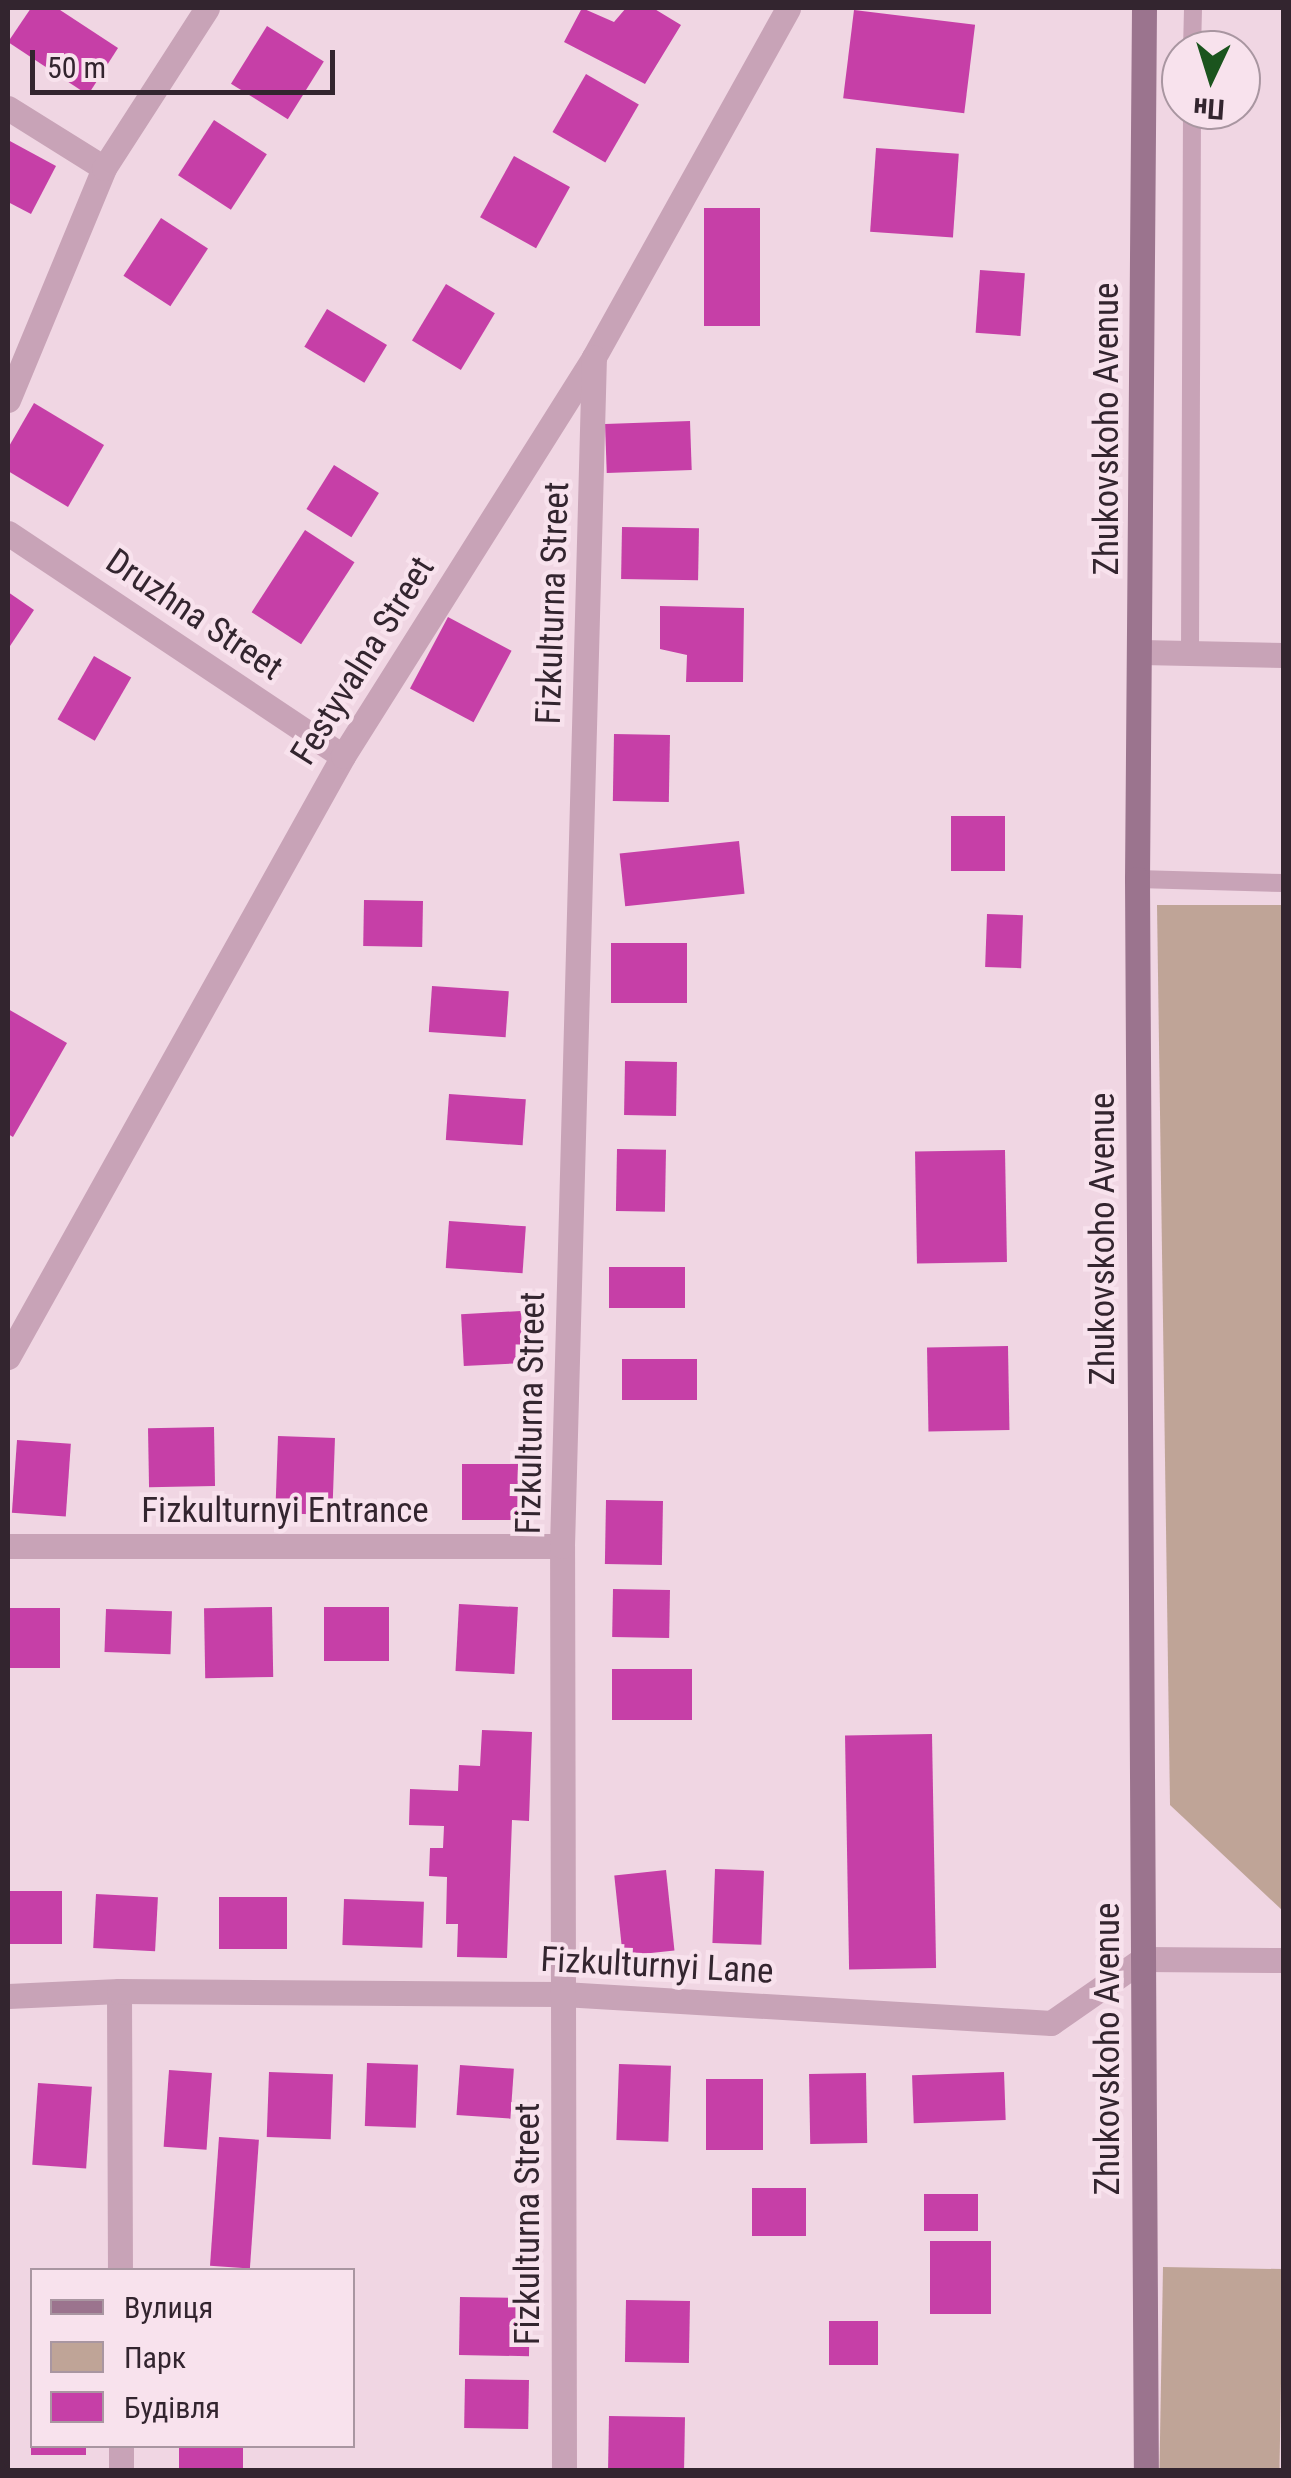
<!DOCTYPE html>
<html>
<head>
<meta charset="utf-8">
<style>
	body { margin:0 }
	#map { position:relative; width:1291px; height:2478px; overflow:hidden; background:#f0d6e3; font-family:"Roboto Condensed",sans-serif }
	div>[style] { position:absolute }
	.green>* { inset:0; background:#bfa497; transform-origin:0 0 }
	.building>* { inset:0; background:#c63fa7; transform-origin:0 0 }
	.lane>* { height:18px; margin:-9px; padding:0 9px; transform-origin:9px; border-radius:9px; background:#c8a3b7 }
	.street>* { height:25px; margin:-12.5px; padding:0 12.5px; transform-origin:12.5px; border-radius:12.5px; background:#c8a3b7 }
	.secondary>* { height:25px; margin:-12.5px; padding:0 12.5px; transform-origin:12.5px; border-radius:12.5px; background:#9b748e }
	span { translate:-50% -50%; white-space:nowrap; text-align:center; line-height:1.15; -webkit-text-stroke:9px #f8e2ed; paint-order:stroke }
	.street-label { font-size:35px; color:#33252f }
	.frame { position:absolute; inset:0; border:10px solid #33252f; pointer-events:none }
	.legend { position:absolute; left:30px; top:2268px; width:325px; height:180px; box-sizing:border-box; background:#f8e2ed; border:2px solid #a996a1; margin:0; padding:12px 18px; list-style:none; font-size:30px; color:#33252f }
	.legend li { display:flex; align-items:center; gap:20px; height:50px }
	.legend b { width:50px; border:2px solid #a996a1 }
	.north { position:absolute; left:1161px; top:30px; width:100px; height:100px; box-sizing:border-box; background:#f8e2ed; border:2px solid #a996a1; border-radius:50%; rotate:184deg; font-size:28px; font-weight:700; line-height:40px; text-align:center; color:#33252f }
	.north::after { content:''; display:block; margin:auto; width:35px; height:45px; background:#1b541e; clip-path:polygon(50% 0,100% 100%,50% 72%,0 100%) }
	.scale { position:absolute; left:30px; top:50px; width:305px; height:45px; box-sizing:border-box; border:5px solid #33252f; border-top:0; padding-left:12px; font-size:30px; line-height:35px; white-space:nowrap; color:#33252f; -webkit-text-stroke:8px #f8e2ed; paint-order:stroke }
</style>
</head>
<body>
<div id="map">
	<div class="green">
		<i style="clip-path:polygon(1157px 905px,1283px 905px,1283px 1911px,1170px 1805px)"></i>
		<i style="left:1163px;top:2267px;width:120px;height:203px;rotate:1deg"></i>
	</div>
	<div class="building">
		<i style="clip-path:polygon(31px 8px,57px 8px,118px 48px,88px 95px,8px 42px)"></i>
		<i style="clip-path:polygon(582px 8px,614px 22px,626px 8px,653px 8px,681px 25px,645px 84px,564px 42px)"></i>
		<i style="left:854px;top:10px;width:122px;height:89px;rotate:7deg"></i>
		<i style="left:267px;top:26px;width:67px;height:68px;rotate:32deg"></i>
		<i style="left:586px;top:74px;width:61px;height:67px;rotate:30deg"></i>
		<i style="left:214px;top:120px;width:63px;height:66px;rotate:33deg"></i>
		<i style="clip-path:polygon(8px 140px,56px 166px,31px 214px,8px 202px)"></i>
		<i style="left:876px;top:148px;width:83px;height:84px;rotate:4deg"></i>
		<i style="left:514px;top:156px;width:64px;height:70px;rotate:29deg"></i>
		<i style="left:760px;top:208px;width:118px;height:56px;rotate:90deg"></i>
		<i style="left:161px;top:218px;width:56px;height:69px;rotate:33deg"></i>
		<i style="left:980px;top:270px;width:45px;height:63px;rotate:4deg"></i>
		<i style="left:446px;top:284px;width:57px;height:66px;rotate:31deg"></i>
		<i style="left:327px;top:309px;width:70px;height:44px;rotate:31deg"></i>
		<i style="clip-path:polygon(34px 403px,104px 445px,68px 507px,8px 471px,8px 448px)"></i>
		<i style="left:690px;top:421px;width:49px;height:85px;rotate:88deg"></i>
		<i style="left:334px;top:465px;width:53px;height:52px;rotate:32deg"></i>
		<i style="left:622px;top:527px;width:77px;height:52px;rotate:1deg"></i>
		<i style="left:305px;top:530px;width:59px;height:98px;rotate:33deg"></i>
		<i style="clip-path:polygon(8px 592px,34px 610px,8px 649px)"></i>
		<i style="clip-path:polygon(660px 606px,744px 608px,743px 682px,686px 682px,687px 655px,660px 649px)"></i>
		<i style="left:448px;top:617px;width:72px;height:81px;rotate:28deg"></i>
		<i style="left:94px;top:656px;width:43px;height:73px;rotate:30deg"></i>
		<i style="left:614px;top:734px;width:56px;height:67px;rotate:1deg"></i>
		<i style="left:951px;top:816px;width:54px;height:55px"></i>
		<i style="left:739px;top:841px;width:53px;height:120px;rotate:84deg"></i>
		<i style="left:364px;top:900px;width:59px;height:46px;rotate:1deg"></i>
		<i style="left:987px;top:914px;width:36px;height:53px;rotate:2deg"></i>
		<i style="left:611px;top:943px;width:76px;height:60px"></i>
		<i style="left:432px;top:986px;width:77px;height:46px;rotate:4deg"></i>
		<i style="clip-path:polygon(8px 1009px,67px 1043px,13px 1137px,8px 1134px)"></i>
		<i style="left:625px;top:1061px;width:52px;height:54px;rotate:1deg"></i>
		<i style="left:449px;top:1094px;width:77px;height:46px;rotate:4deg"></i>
		<i style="left:617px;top:1149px;width:49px;height:62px;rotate:1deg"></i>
		<i style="left:1005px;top:1150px;width:112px;height:90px;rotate:89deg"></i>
		<i style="left:449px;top:1221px;width:77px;height:47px;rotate:4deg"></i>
		<i style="left:685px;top:1267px;width:41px;height:76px;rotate:90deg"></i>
		<i style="left:521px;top:1311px;width:52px;height:60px;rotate:87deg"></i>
		<i style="left:1008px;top:1346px;width:84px;height:81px;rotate:89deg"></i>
		<i style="left:622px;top:1359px;width:75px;height:41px"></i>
		<i style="left:214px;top:1427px;width:59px;height:66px;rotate:89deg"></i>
		<i style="left:278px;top:1436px;width:57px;height:77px;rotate:2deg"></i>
		<i style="left:17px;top:1440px;width:54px;height:73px;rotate:4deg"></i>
		<i style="left:462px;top:1464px;width:59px;height:56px"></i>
		<i style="left:606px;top:1500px;width:57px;height:64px;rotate:1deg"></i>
		<i style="left:613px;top:1589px;width:57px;height:48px;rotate:1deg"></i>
		<i style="left:459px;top:1604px;width:59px;height:67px;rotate:3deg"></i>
		<i style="left:272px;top:1607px;width:70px;height:68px;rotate:89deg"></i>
		<i style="left:389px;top:1607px;width:54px;height:65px;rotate:90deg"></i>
		<i style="left:8px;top:1608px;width:52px;height:60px"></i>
		<i style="left:106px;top:1609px;width:66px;height:43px;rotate:2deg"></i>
		<i style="left:692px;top:1669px;width:51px;height:80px;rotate:90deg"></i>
		<i style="clip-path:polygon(482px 1730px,532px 1732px,529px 1821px,512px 1820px,507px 1958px,457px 1957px,458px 1924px,446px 1924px,447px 1877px,429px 1876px,430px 1848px,443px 1848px,444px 1826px,409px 1825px,410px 1789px,458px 1791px,459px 1765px,480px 1766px)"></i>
		<i style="left:932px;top:1734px;width:234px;height:87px;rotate:89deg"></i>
		<i style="left:715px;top:1869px;width:49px;height:74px;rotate:2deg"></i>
		<i style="left:666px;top:1870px;width:81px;height:52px;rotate:84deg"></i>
		<i style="left:8px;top:1891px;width:54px;height:53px"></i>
		<i style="left:96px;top:1894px;width:62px;height:54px;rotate:3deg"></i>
		<i style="left:219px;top:1897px;width:68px;height:52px"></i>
		<i style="left:344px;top:1899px;width:80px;height:46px;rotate:2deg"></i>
		<i style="left:367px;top:2063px;width:51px;height:63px;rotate:2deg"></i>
		<i style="left:619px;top:2064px;width:52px;height:76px;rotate:2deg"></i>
		<i style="left:460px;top:2065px;width:54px;height:50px;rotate:4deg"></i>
		<i style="left:169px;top:2070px;width:43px;height:77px;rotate:4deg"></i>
		<i style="left:269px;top:2072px;width:64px;height:65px;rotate:2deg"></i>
		<i style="left:1004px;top:2072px;width:48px;height:92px;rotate:88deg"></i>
		<i style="left:866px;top:2073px;width:70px;height:57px;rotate:89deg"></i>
		<i style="left:763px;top:2079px;width:71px;height:57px;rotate:90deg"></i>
		<i style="left:38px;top:2083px;width:54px;height:82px;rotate:4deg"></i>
		<i style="left:219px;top:2137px;width:40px;height:129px;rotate:4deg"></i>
		<i style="left:752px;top:2188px;width:54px;height:48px"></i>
		<i style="left:924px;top:2194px;width:54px;height:37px"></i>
		<i style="left:930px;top:2241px;width:61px;height:73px"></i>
		<i style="left:460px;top:2297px;width:70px;height:58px;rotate:1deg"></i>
		<i style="left:626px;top:2300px;width:64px;height:62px;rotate:1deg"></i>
		<i style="left:829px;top:2321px;width:49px;height:44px"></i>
		<i style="left:465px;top:2379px;width:64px;height:49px;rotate:1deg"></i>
		<i style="left:609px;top:2416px;width:76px;height:54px;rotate:1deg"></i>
		<i style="left:31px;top:2446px;width:55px;height:9px"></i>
		<i style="left:179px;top:2446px;width:64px;height:22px"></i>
	</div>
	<div class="lane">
		<i style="left:1192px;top:50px;width:42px;rotate:-88.6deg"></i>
		<i style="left:1190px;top:654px;width:544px;rotate:-89.79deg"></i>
		<i style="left:1137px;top:879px;width:147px;rotate:1.6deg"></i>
	</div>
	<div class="street">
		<i style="left:8px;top:108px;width:113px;rotate:32deg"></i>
		<i style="left:8px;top:400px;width:251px;rotate:-67.5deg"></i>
		<i style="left:104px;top:168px;width:190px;rotate:-57.2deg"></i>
		<i style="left:8px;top:533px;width:402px;rotate:33.7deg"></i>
		<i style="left:1141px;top:652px;width:143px;rotate:1.2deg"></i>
		<i style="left:8px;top:1357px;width:688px;rotate:-60.86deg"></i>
		<i style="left:343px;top:756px;width:471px;rotate:-57.8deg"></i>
		<i style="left:594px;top:357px;width:399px;rotate:-60.9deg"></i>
		<i style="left:8px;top:1546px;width:554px"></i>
		<i style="left:119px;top:1991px;width:279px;rotate:89.8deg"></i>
		<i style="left:8px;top:1996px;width:111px;rotate:-2.6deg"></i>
		<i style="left:119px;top:1991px;width:444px;rotate:0.4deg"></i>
		<i style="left:563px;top:1994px;width:489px;rotate:3.4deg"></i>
		<i style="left:1051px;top:2023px;width:112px;rotate:-34.8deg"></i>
		<i style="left:1143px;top:1959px;width:141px;rotate:0.4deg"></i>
		<i style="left:121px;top:2446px;width:24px;rotate:90deg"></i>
		<i style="left:564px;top:2470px;width:924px;rotate:-90.12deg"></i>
		<i style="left:562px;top:1546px;width:1189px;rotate:-88.46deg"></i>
	</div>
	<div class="secondary">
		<i style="left:1144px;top:8px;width:871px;rotate:90.46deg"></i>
		<i style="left:1137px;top:879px;width:1591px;rotate:89.68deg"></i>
	</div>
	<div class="street-label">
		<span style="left:1107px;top:429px;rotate:-90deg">Zhukovskoho Avenue</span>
		<span style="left:553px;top:603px;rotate:-88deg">Fizkulturna Street</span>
		<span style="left:194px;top:615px;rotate:34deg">Druzhna Street</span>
		<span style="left:363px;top:661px;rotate:-58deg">Festyvalna Street</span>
		<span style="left:1103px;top:1239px;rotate:-90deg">Zhukovskoho Avenue</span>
		<span style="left:531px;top:1413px;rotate:-89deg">Fizkulturna Street</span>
		<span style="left:285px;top:1511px">Fizkulturnyi Entrance</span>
		<span style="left:657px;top:1966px;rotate:3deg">Fizkulturnyi Lane</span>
		<span style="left:1108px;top:2049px;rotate:-90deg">Zhukovskoho Avenue</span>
		<span style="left:528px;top:2224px;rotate:-90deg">Fizkulturna Street</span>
	</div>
	<div class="frame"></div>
	<ul class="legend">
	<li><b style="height:12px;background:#9b748e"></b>Вулиця</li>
	<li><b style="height:28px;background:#bfa497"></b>Парк</li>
	<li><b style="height:28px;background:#c63fa7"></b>Будівля</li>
	</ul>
	<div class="north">Пн</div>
	<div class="scale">50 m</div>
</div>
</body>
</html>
